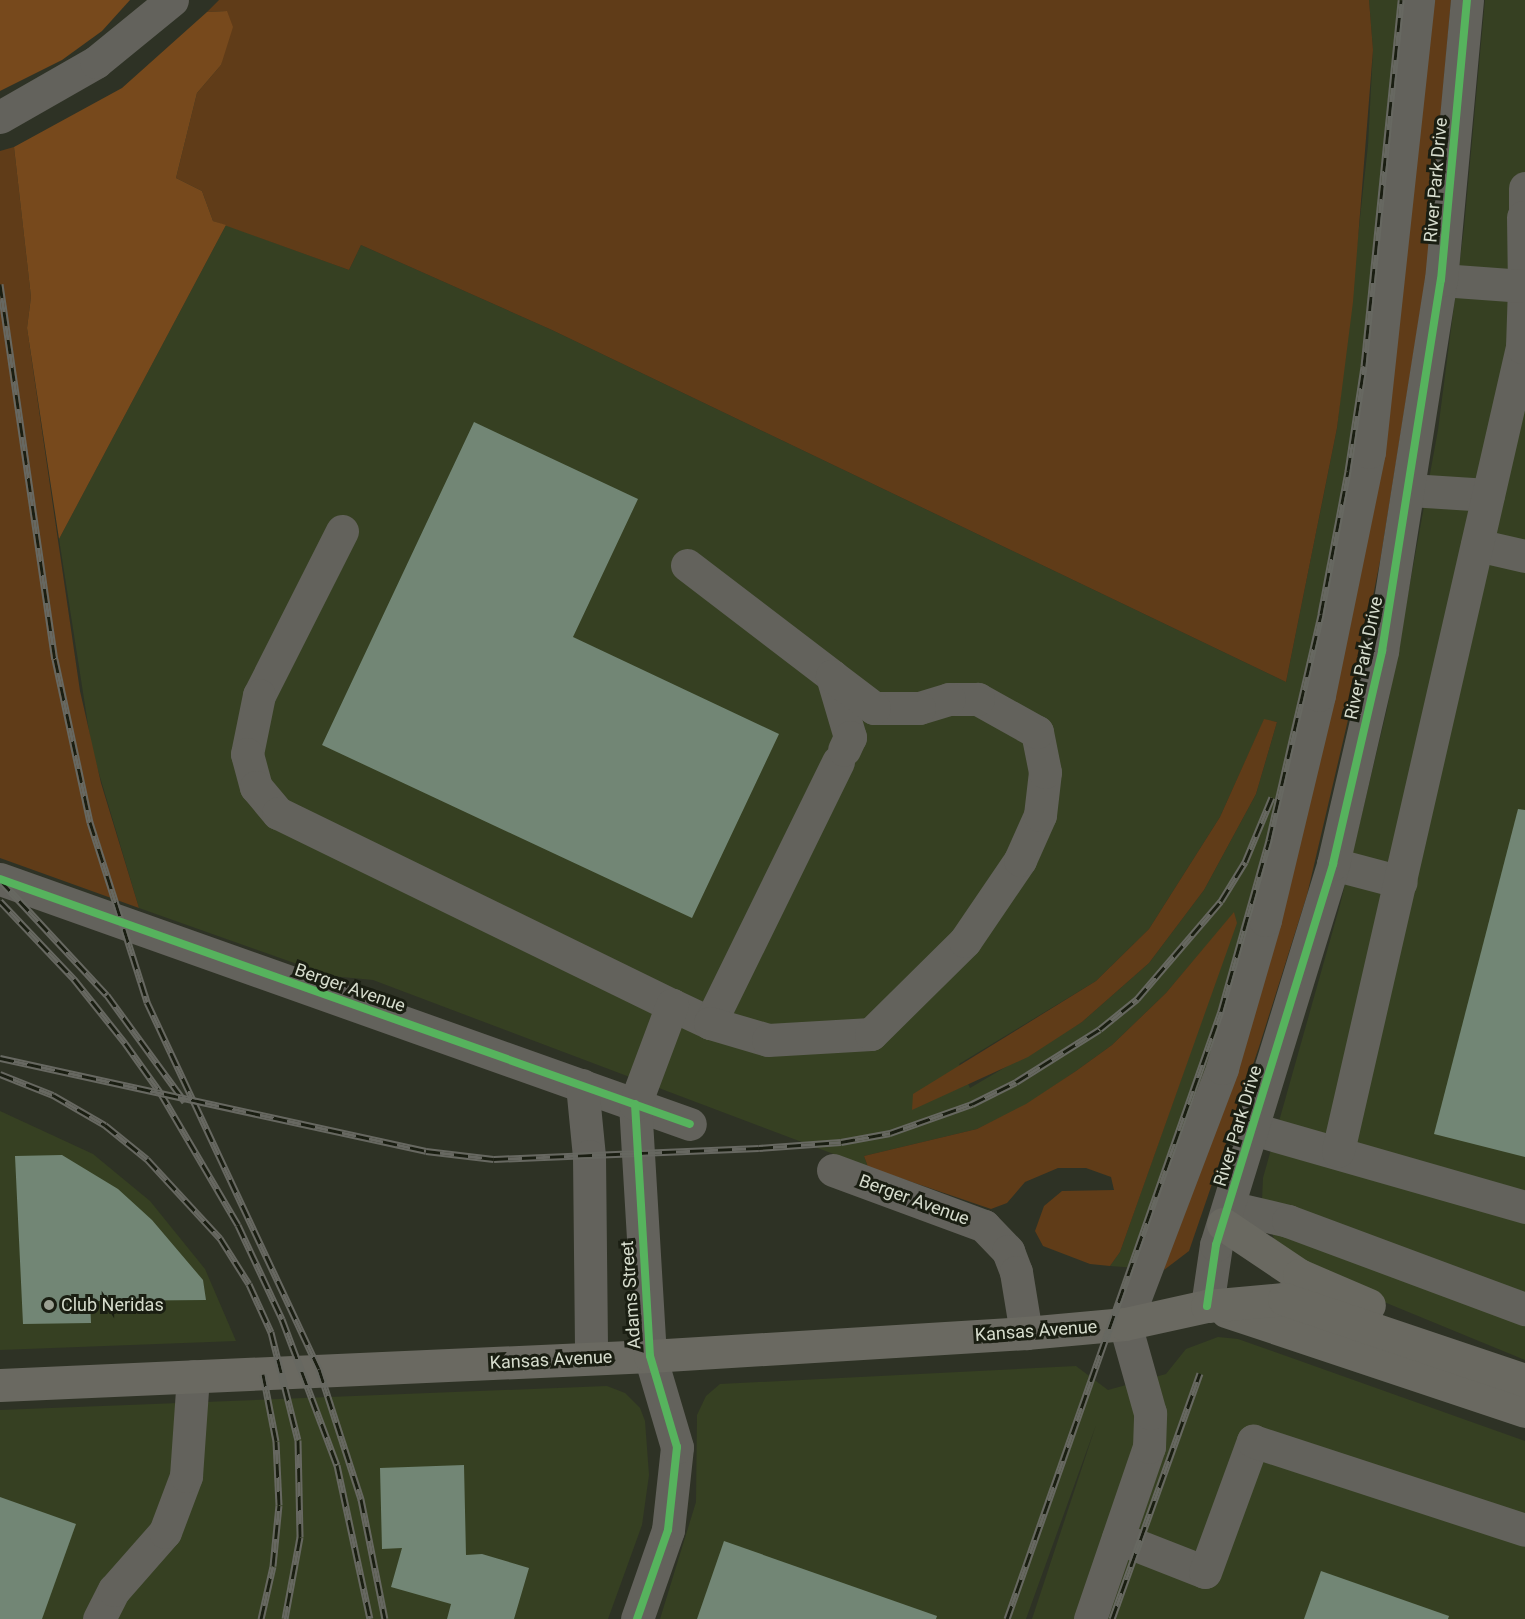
<!DOCTYPE html>
<html>
<head>
<meta charset="utf-8">
<style>
	body { margin:0 }
	#map { position:relative; width:1525px; height:1619px; overflow:hidden; background:#2e3225; font-family:Roboto,sans-serif }
	div>[style] { position:absolute }
	.built>* { inset:0; background:#364022 }
	.green>* { inset:0; background:#603c18 }
	.forest>* { inset:0; background:#77491c }
	.building>* { inset:0; background:#728675 }
	.minor>* { height:33px; margin:-16.5px; padding:0 16.5px; transform-origin:16.5px; border-radius:16.5px; background:#63625c }
	.major>* { height:33px; margin:-16.5px; padding:0 16.5px; transform-origin:16.5px; border-radius:16.5px; background:#6a6961 }
	.rail>* { height:7px; margin-top:-3.5px; transform-origin:0; background:repeating-linear-gradient(90deg,#1a1e12 0 14px,#676861 0 28px); box-sizing:border-box; border-block:2px solid #676861 }
	.cycleway>* { height:8px; margin:-4px; padding:0 4px; transform-origin:4px; border-radius:4px; background:#56b35d }
	.dots>* { width:16px; height:16px; translate:-50% -50%; box-sizing:border-box; border:3px solid #1a1e12; border-radius:50% }
	span { translate:-50% -50%; white-space:nowrap; text-align:center; line-height:1.15; -webkit-text-stroke:6px #1a1e12; paint-order:stroke }
	.street-label { font-size:18px; color:#d6dccd }
	.poi-label { font-size:18px; color:#d6dccd }
	.left { translate:0 -50%; text-align:left }
</style>
</head>
<body>
<div id="map">
	<div class="built">
		<i style="clip-path:polygon(evenodd,1369px 0,1432px 0,1315px 780px,1231px 1079px,1170px 1242px,1164px 1270px,1110px 1266px,1120px 1252px,1236px 923px,1234px 913px,1166px 993px,1112px 1045px,1076px 1071px,1026px 1105px,977px 1129px,864px 1156px,868px 1167px,373px 980px,331px 976px,139px 908px,92px 750px,59px 539px,226px 225px,349px 270px,361px 245px,552px 330px,1286px 682px,1337px 428px,1368px 145px,1373px 50px,1369px 0,1264px 720px,1277px 722px,1256px 794px,1204px 890px,1149px 963px,1082px 1022px,970px 1088px,959px 1064px,1096px 981px,1149px 929px,1220px 817px,1264px 720px)"></i>
		<i style="clip-path:polygon(1485px 0,1525px 0,1525px 1360px,1316px 1274px,1274px 1239px,1262px 1200px,1263px 1178px,1340px 905px,1387px 709px,1438px 430px,1464px 228px)"></i>
		<i style="clip-path:polygon(0 1111px,93px 1154px,150px 1201px,205px 1269px,236px 1341px,0 1350px)"></i>
		<i style="clip-path:polygon(1218px 1337px,1238px 1339px,1525px 1441px,1525px 1619px,1032px 1619px,1096px 1425px,1026px 1619px,660px 1619px,696px 1502px,697px 1415px,706px 1396px,720px 1384px,1076px 1366px,1108px 1390px,1166px 1374px,1186px 1349px)"></i>
		<i style="clip-path:polygon(607px 1386px,625px 1393px,640px 1408px,645px 1421px,649px 1475px,642px 1525px,608px 1619px,0 1619px,0 1410px)"></i>
	</div>
	<div class="green">
		<i style="clip-path:polygon(219px 0,1369px 0,1373px 50px,1353px 302px,1337px 428px,1286px 682px,552px 330px,361px 245px,349px 270px,213px 221px,202px 191px,176px 178px,197px 93px,221px 65px,227px 11px,207px 12px)"></i>
		<i style="clip-path:polygon(1432px 0,1451px 0,1428px 263px,1381px 556px,1351px 707px,1307px 895px,1259px 1047px,1189px 1251px,1164px 1270px,1170px 1242px,1231px 1079px,1315px 780px)"></i>
		<i style="clip-path:polygon(14px 147px,31px 297px,27px 328px,80px 691px,101px 783px,139px 908px,0 858px,0 151px)"></i>
		<i style="clip-path:polygon(1264px 719px,1277px 722px,1256px 794px,1204px 890px,1149px 963px,1082px 1022px,1028px 1057px,912px 1110px,913px 1094px,1096px 981px,1149px 929px,1220px 817px)"></i>
		<i style="clip-path:polygon(1234px 912px,1237px 923px,1120px 1252px,1110px 1266px,1090px 1264px,1043px 1246px,1035px 1231px,1044px 1206px,1062px 1191px,1114px 1190px,1111px 1177px,1086px 1168px,1058px 1168px,1025px 1182px,1007px 1203px,991px 1209px,868px 1167px,864px 1156px,977px 1129px,1026px 1104px,1076px 1071px,1112px 1045px,1166px 993px)"></i>
	</div>
	<div class="forest">
		<i style="clip-path:polygon(0 0,130px 0,102px 31px,62px 60px,0 91px)"></i>
		<i style="clip-path:polygon(227px 11px,233px 27px,221px 65px,197px 93px,176px 178px,202px 191px,213px 221px,226px 225px,59px 539px,27px 328px,31px 297px,14px 147px,122px 88px,207px 12px)"></i>
	</div>
	<div class="building">
		<i style="clip-path:polygon(474px 422px,638px 499px,573px 637px,779px 734px,692px 918px,322px 745px)"></i>
		<i style="clip-path:polygon(1518px 809px,1525px 810px,1525px 1157px,1434px 1134px)"></i>
		<i style="clip-path:polygon(62px 1155px,118px 1189px,152px 1220px,203px 1280px,206px 1300px,90px 1301px,91px 1323px,23px 1324px,15px 1156px)"></i>
		<i style="clip-path:polygon(464px 1465px,466px 1555px,482px 1554px,529px 1568px,514px 1619px,447px 1619px,451px 1604px,391px 1587px,402px 1548px,382px 1549px,380px 1468px)"></i>
		<i style="clip-path:polygon(0 1497px,76px 1524px,42px 1619px,0 1619px)"></i>
		<i style="clip-path:polygon(724px 1541px,937px 1616px,936px 1619px,697px 1619px)"></i>
		<i style="clip-path:polygon(1321px 1571px,1449px 1616px,1448px 1619px,1304px 1619px)"></i>
	</div>
	<div class="minor">
		<i style="left:0;top:117px;width:111px;rotate:-29.8deg"></i>
		<i style="left:96px;top:62px;width:98px;rotate:-39.2deg"></i>
		<i style="left:1525px;top:188px;width:29px;rotate:90deg"></i>
		<i style="left:1523px;top:217px;width:69px;rotate:89.2deg"></i>
		<i style="left:1410px;top:490px;width:78px;rotate:3.7deg"></i>
		<i style="left:342px;top:531px;width:184px;rotate:116.8deg"></i>
		<i style="left:259px;top:695px;width:60px;rotate:101.5deg"></i>
		<i style="left:247px;top:754px;width:34px;rotate:75deg"></i>
		<i style="left:256px;top:787px;width:34px;rotate:50deg"></i>
		<i style="left:278px;top:813px;width:438px;rotate:26deg"></i>
		<i style="left:672px;top:1005px;width:42px;rotate:25.3deg"></i>
		<i style="left:710px;top:1023px;width:291px;rotate:-63.9deg"></i>
		<i style="left:1477px;top:545px;width:49px;rotate:12.9deg"></i>
		<i style="left:687px;top:565px;width:183px;rotate:37.4deg"></i>
		<i style="left:832px;top:676px;width:64px;rotate:73.6deg"></i>
		<i style="left:850px;top:737px;width:14px;rotate:115deg"></i>
		<i style="left:1333px;top:864px;width:70px;rotate:14.8deg"></i>
		<i style="left:0;top:879px;width:732px;rotate:19.55deg"></i>
		<i style="left:710px;top:1023px;width:60px;rotate:16.3deg"></i>
		<i style="left:768px;top:1040px;width:103px;rotate:-3.3deg"></i>
		<i style="left:871px;top:1034px;width:132px;rotate:-44.7deg"></i>
		<i style="left:965px;top:941px;width:98px;rotate:-55.8deg"></i>
		<i style="left:1020px;top:860px;width:49px;rotate:-66deg"></i>
		<i style="left:1040px;top:815px;width:43px;rotate:-83.4deg"></i>
		<i style="left:1045px;top:772px;width:41px;rotate:-101.3deg"></i>
		<i style="left:1037px;top:732px;width:68px;rotate:-150.8deg"></i>
		<i style="left:978px;top:699px;width:29px;rotate:180deg"></i>
		<i style="left:949px;top:699px;width:31px;rotate:163deg"></i>
		<i style="left:919px;top:708px;width:45px;rotate:180deg"></i>
		<i style="left:874px;top:708px;width:53px;rotate:-142.7deg"></i>
		<i style="left:582px;top:1085px;width:71px;rotate:84.4deg"></i>
		<i style="left:589px;top:1156px;width:202px;rotate:89.4deg"></i>
		<i style="left:1253px;top:1129px;width:283px;rotate:16deg"></i>
		<i style="left:1338px;top:1151px;width:825px;rotate:-77.11deg"></i>
		<i style="left:1522px;top:347px;width:61px;rotate:-88.1deg"></i>
		<i style="left:1524px;top:286px;width:83px;rotate:-175.9deg"></i>
		<i style="left:833px;top:1170px;width:161px;rotate:20.3deg"></i>
		<i style="left:984px;top:1226px;width:35px;rotate:46deg"></i>
		<i style="left:1008px;top:1251px;width:22px;rotate:69deg"></i>
		<i style="left:1016px;top:1272px;width:62px;rotate:80.7deg"></i>
		<i style="left:1229px;top:1207px;width:61px;rotate:13.3deg"></i>
		<i style="left:1288px;top:1221px;width:253px;rotate:20.4deg"></i>
		<i style="left:1207px;top:1306px;width:62px;rotate:-81.6deg"></i>
		<i style="left:1216px;top:1245px;width:399px;rotate:-72.9deg"></i>
		<i style="left:1333px;top:864px;width:219px;rotate:-77deg"></i>
		<i style="left:1382px;top:651px;width:376px;rotate:-81deg"></i>
		<i style="left:1441px;top:280px;width:281px;rotate:-84.7deg"></i>
		<i style="left:1118px;top:1538px;width:93px;rotate:21.3deg"></i>
		<i style="left:1205px;top:1572px;width:140px;rotate:-69.9deg"></i>
		<i style="left:1253px;top:1441px;width:286px;rotate:18.1deg"></i>
		<i style="left:99px;top:1619px;width:33px;rotate:-63deg"></i>
		<i style="left:114px;top:1590px;width:77px;rotate:-48.7deg"></i>
		<i style="left:165px;top:1532px;width:60px;rotate:-69.4deg"></i>
		<i style="left:186px;top:1476px;width:100px;rotate:-86deg"></i>
		<i style="left:637px;top:1619px;width:94px;rotate:-70.8deg"></i>
		<i style="left:668px;top:1530px;width:83px;rotate:-83.8deg"></i>
		<i style="left:677px;top:1447px;width:95px;rotate:-106.5deg"></i>
		<i style="left:650px;top:1356px;width:252px;rotate:-93.4deg"></i>
		<i style="left:635px;top:1104px;width:106px;rotate:-69.5deg"></i>
		<i style="left:1090px;top:1619px;width:182px;rotate:-71.1deg"></i>
		<i style="left:1149px;top:1447px;width:34px;rotate:-88deg"></i>
		<i style="left:1150px;top:1413px;width:92px;rotate:-105.7deg"></i>
		<i style="left:1125px;top:1324px;width:274px;rotate:-69.2deg"></i>
		<i style="left:1222px;top:1068px;width:154px;rotate:-73.8deg"></i>
		<i style="left:1265px;top:920px;width:231px;rotate:-76.5deg"></i>
		<i style="left:1319px;top:695px;width:248px;rotate:-78.4deg"></i>
		<i style="left:1369px;top:452px;width:455px;rotate:-83.8deg"></i>
	</div>
	<div class="major">
		<i style="left:1223px;top:1224px;width:92px;rotate:33.9deg"></i>
		<i style="left:1299px;top:1275px;width:76px;rotate:23.2deg"></i>
		<i style="left:1226px;top:1311px;width:315px;rotate:18.5deg"></i>
		<i style="left:0;top:1385px;width:651px;rotate:-2.55deg"></i>
		<i style="left:650px;top:1356px;width:377px;rotate:-3.5deg"></i>
		<i style="left:1026px;top:1333px;width:99px;rotate:-5.2deg"></i>
		<i style="left:1125px;top:1324px;width:84px;rotate:-12.4deg"></i>
		<i style="left:1207px;top:1306px;width:77px;rotate:-5.2deg"></i>
		<i style="left:1284px;top:1299px;width:254px;rotate:18.6deg"></i>
	</div>
	<div class="rail">
		<i style="left:0;top:284px;width:379px;rotate:81.7deg"></i>
		<i style="left:55px;top:659px;width:167px;rotate:77.9deg"></i>
		<i style="left:90px;top:822px;width:189px;rotate:72.4deg"></i>
		<i style="left:147px;top:1002px;width:405px;rotate:64.9deg"></i>
		<i style="left:319px;top:1369px;width:137px;rotate:72.1deg"></i>
		<i style="left:361px;top:1499px;width:122px;rotate:78.7deg"></i>
		<i style="left:0;top:880px;width:157px;rotate:47.1deg"></i>
		<i style="left:107px;top:995px;width:132px;rotate:53.9deg"></i>
		<i style="left:0;top:901px;width:108px;rotate:46.5deg"></i>
		<i style="left:74px;top:979px;width:82px;rotate:51.4deg"></i>
		<i style="left:125px;top:1043px;width:60px;rotate:54.5deg"></i>
		<i style="left:160px;top:1092px;width:154px;rotate:59.6deg"></i>
		<i style="left:238px;top:1225px;width:104px;rotate:64.9deg"></i>
		<i style="left:282px;top:1319px;width:156px;rotate:69.4deg"></i>
		<i style="left:337px;top:1465px;width:157px;rotate:77.9deg"></i>
		<i style="left:0;top:1058px;width:436px;rotate:12.3deg"></i>
		<i style="left:426px;top:1151px;width:68px;rotate:6.7deg"></i>
		<i style="left:494px;top:1159px;width:265px;rotate:-2.4deg"></i>
		<i style="left:759px;top:1148px;width:82px;rotate:-4.2deg"></i>
		<i style="left:841px;top:1142px;width:50px;rotate:-10.4deg"></i>
		<i style="left:890px;top:1133px;width:87px;rotate:-19.5deg"></i>
		<i style="left:972px;top:1104px;width:49px;rotate:-26.6deg"></i>
		<i style="left:1016px;top:1082px;width:99px;rotate:-32.2deg"></i>
		<i style="left:1100px;top:1029px;width:48px;rotate:-39deg"></i>
		<i style="left:1137px;top:999px;width:129px;rotate:-49.4deg"></i>
		<i style="left:1221px;top:901px;width:46px;rotate:-58.4deg"></i>
		<i style="left:1245px;top:862px;width:70px;rotate:-67.4deg"></i>
		<i style="left:0;top:1074px;width:57px;rotate:21.6deg"></i>
		<i style="left:53px;top:1095px;width:60px;rotate:30deg"></i>
		<i style="left:105px;top:1125px;width:54px;rotate:39deg"></i>
		<i style="left:147px;top:1159px;width:108px;rotate:47.3deg"></i>
		<i style="left:220px;top:1238px;width:54px;rotate:57.8deg"></i>
		<i style="left:249px;top:1284px;width:53px;rotate:65.4deg"></i>
		<i style="left:271px;top:1332px;width:111px;rotate:76deg"></i>
		<i style="left:298px;top:1440px;width:97px;rotate:88.8deg"></i>
		<i style="left:300px;top:1537px;width:83px;rotate:100.4deg"></i>
		<i style="left:261px;top:1619px;width:54px;rotate:-77.2deg"></i>
		<i style="left:273px;top:1566px;width:61px;rotate:-84.4deg"></i>
		<i style="left:279px;top:1505px;width:64px;rotate:-92.7deg"></i>
		<i style="left:276px;top:1441px;width:68px;rotate:-101deg"></i>
		<i style="left:1007px;top:1619px;width:645px;rotate:-70.61deg"></i>
		<i style="left:1221px;top:1011px;width:178px;rotate:-74.3deg"></i>
		<i style="left:1269px;top:840px;width:232px;rotate:-77deg"></i>
		<i style="left:1321px;top:614px;width:146px;rotate:-79.3deg"></i>
		<i style="left:1348px;top:471px;width:106px;rotate:-81.3deg"></i>
		<i style="left:1364px;top:366px;width:368px;rotate:-84.2deg"></i>
		<i style="left:1112px;top:1619px;width:261px;rotate:-70.3deg"></i>
	</div>
	<div class="cycleway">
		<i style="left:0;top:879px;width:732px;rotate:19.55deg"></i>
		<i style="left:635px;top:1104px;width:252px;rotate:86.6deg"></i>
		<i style="left:650px;top:1356px;width:95px;rotate:73.5deg"></i>
		<i style="left:677px;top:1447px;width:83px;rotate:96.2deg"></i>
		<i style="left:668px;top:1530px;width:94px;rotate:109.2deg"></i>
		<i style="left:1207px;top:1306px;width:62px;rotate:-81.6deg"></i>
		<i style="left:1216px;top:1245px;width:399px;rotate:-72.9deg"></i>
		<i style="left:1333px;top:864px;width:219px;rotate:-77deg"></i>
		<i style="left:1382px;top:651px;width:376px;rotate:-81deg"></i>
		<i style="left:1441px;top:280px;width:281px;rotate:-84.7deg"></i>
	</div>
	<div class="dots">
		<i style="left:49px;top:1305px;background:#9ba092"></i>
	</div>
	<div class="street-label">
		<span style="left:1436px;top:180px;rotate:-85deg">River Park Drive</span>
		<span style="left:1364px;top:658px;rotate:-78deg">River Park Drive</span>
		<span style="left:350px;top:988px;rotate:19deg">Berger Avenue</span>
		<span style="left:1238px;top:1126px;rotate:-73deg">River Park Drive</span>
		<span style="left:914px;top:1200px;rotate:20deg">Berger Avenue</span>
		<span style="left:631px;top:1295px;rotate:-94deg">Adams Street</span>
		<span style="left:1036px;top:1331px;rotate:-4deg">Kansas Avenue</span>
		<span style="left:551px;top:1360px;rotate:-3deg">Kansas Avenue</span>
	</div>
	<div class="poi-label">
		<span class="left" style="left:61px;top:1305px">Club Neridas</span>
	</div>
</div>
</body>
</html>
